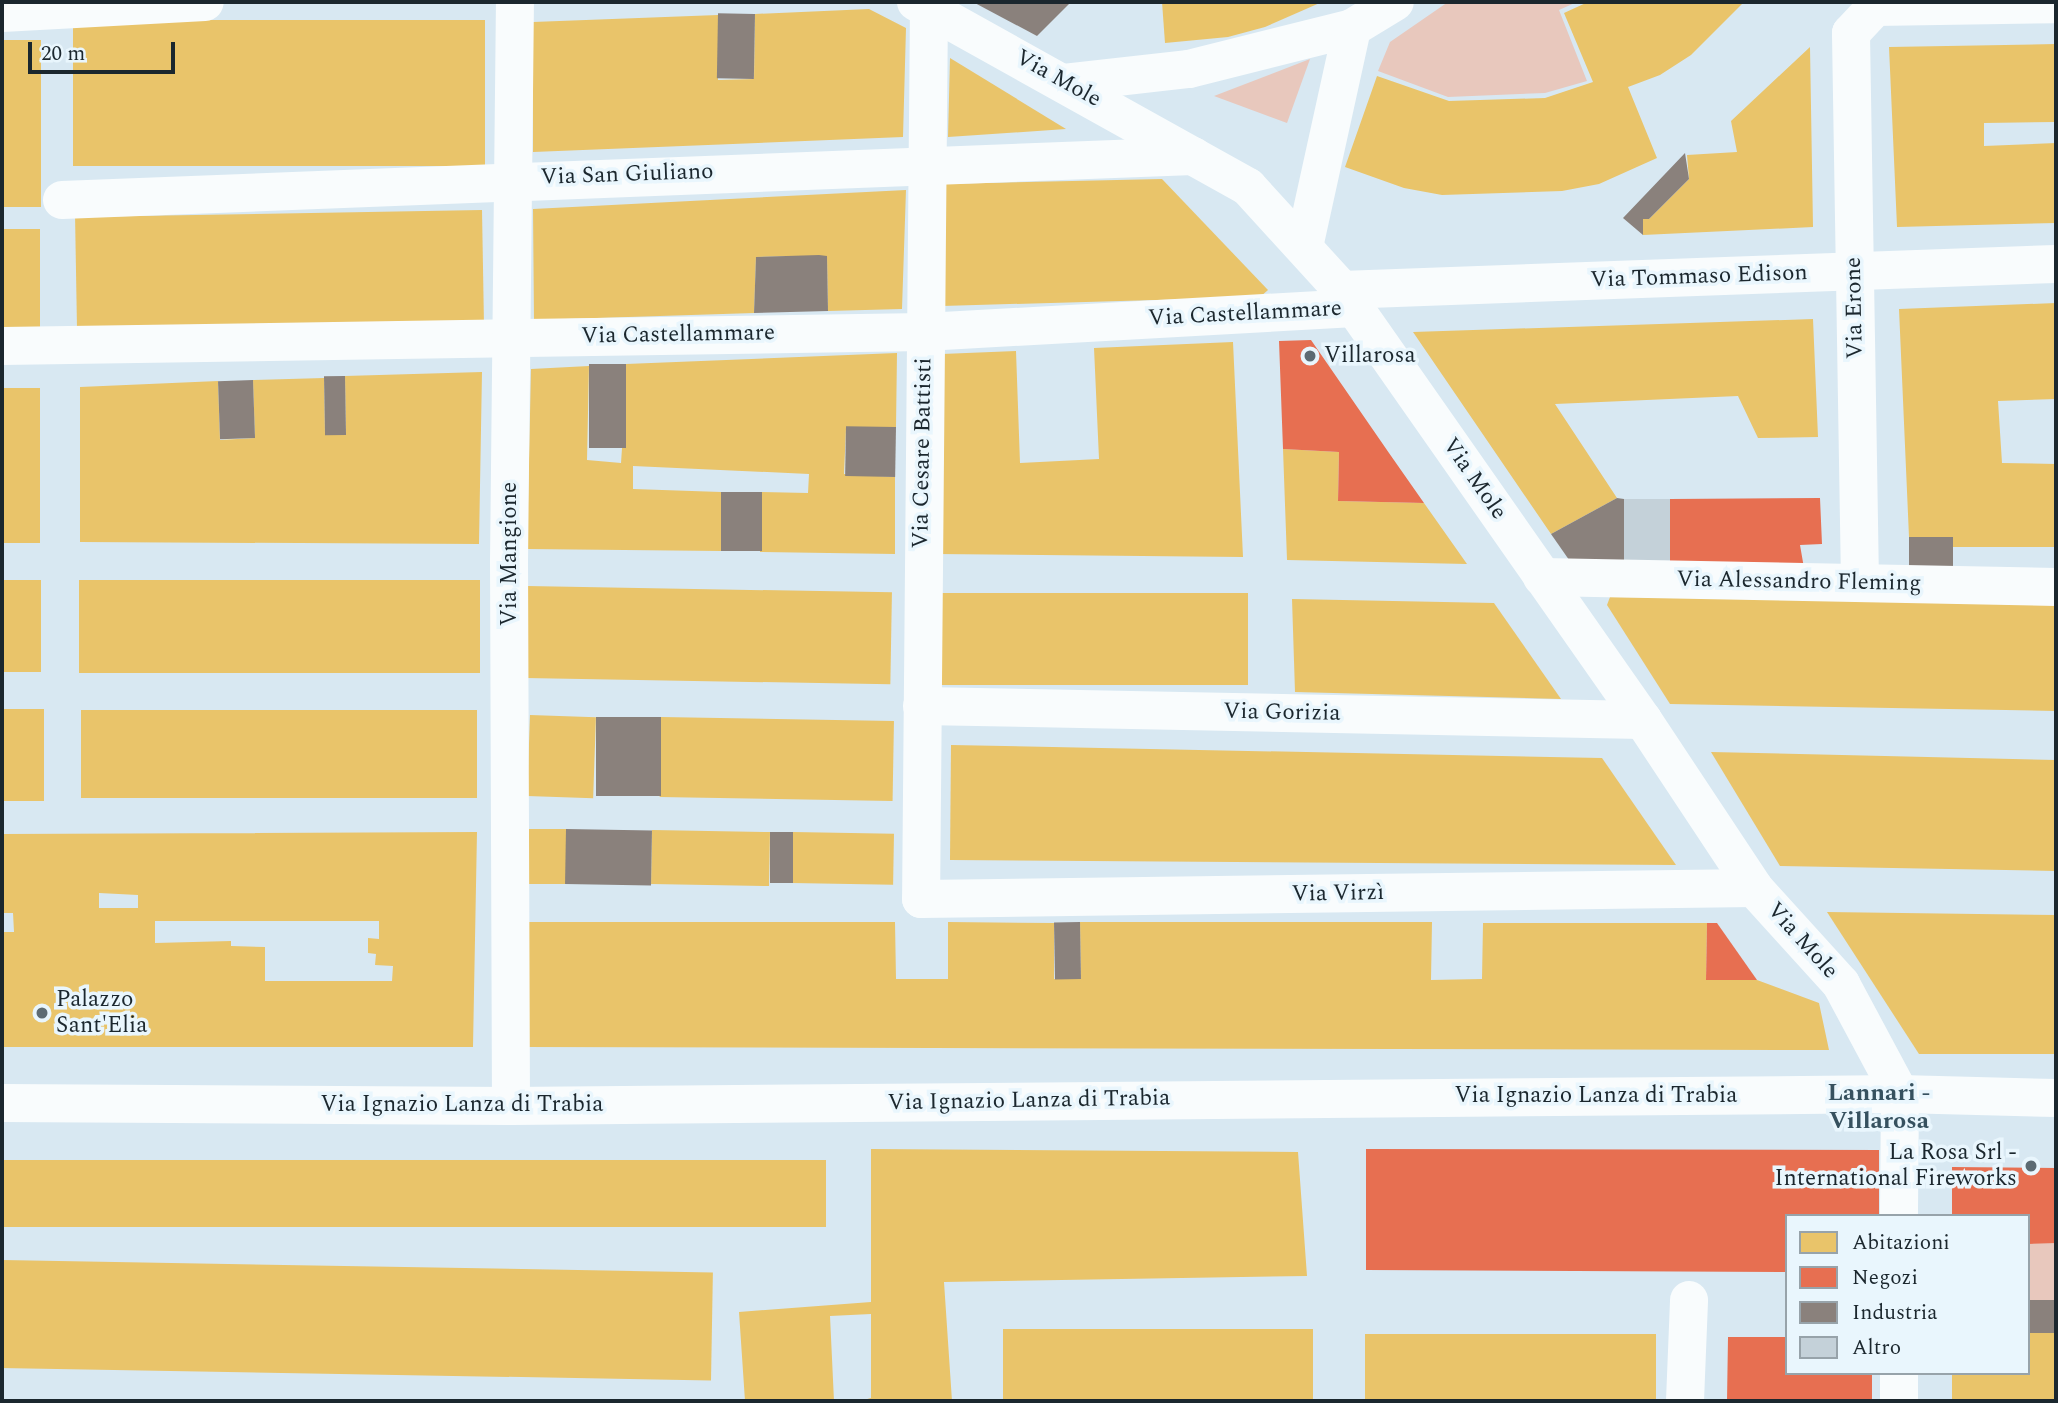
<!DOCTYPE html>
<html>
<head>
<meta charset="utf-8">
<style>
	body { margin:0 }
	#map { position:relative; width:2058px; height:1403px; overflow:hidden; background:#d8e8f2; font-family:Spectral,serif }
	div>[style] { position:absolute }
	.green>* { inset:0; background:#e8c8bd; transform-origin:0 0 }
	.homes>* { inset:0; background:#e9c46a; transform-origin:0 0 }
	.shops>* { inset:0; background:#e76f51 }
	.industry>* { inset:0; background:#8a817c; transform-origin:0 0 }
	.building>* { inset:0; background:#c4d1d9; transform-origin:0 0 }
	.street>* { height:38px; margin:-19px; padding:0 19px; transform-origin:19px; border-radius:19px; background:#f9fcfd }
	.secondary>* { height:38px; margin:-19px; padding:0 19px; transform-origin:19px; border-radius:19px; background:#f9fcfd }
	.dots>* { width:19px; height:19px; translate:-50% -50%; box-sizing:border-box; border:4px solid #e9f6fd; border-radius:50% }
	span { translate:-50% -50%; white-space:nowrap; text-align:center; line-height:1.15; -webkit-text-stroke:7px #e9f6fd; paint-order:stroke }
	.street-label { font-size:23px; color:#1b272e }
	.poi-label { font-size:23px; color:#1b272e }
	.left { translate:0 -50%; text-align:left }
	.right { translate:-100% -50%; text-align:right }
	.neighbourhood-label { font-size:24px; color:#36515f; font-weight:700 }
	.frame { position:absolute; inset:0; border:4px solid #1b272e; pointer-events:none }
	.legend { position:absolute; left:1785px; top:1214px; width:245px; height:161px; box-sizing:border-box; background:#e9f6fd; border:2px solid #97a3aa; margin:0; padding:9px 12px; list-style:none; font-size:21px; color:#1b272e }
	.legend li { display:flex; align-items:center; gap:14px; height:35px }
	.legend b { width:35px; border:2px solid #97a3aa }
	.scale { position:absolute; left:28px; top:42px; width:147px; height:32px; box-sizing:border-box; border:4px solid #1b272e; border-top:0; padding-left:9px; font-size:21px; line-height:24px; white-space:nowrap; color:#1b272e; -webkit-text-stroke:5px #e9f6fd; paint-order:stroke }
</style>
</head>
<body>
<div id="map">
	<div class="green">
		<i style="clip-path:polygon(1448px 2px,1577px 2px,1559px 10px,1587px 81px,1545px 93px,1448px 97px,1378px 71px,1390px 42px)"></i>
		<i style="clip-path:polygon(1310px 59px,1287px 123px,1214px 96px)"></i>
		<i style="left:2056px;top:1243px;width:57px;height:28px;rotate:90deg"></i>
	</div>
	<div class="homes">
		<i style="clip-path:polygon(1162px 2px,1322px 2px,1265px 27px,1228px 37px,1165px 43px)"></i>
		<i style="clip-path:polygon(1588px 2px,1744px 2px,1691px 55px,1660px 75px,1628px 87px,1657px 158px,1599px 184px,1562px 191px,1442px 195px,1404px 188px,1345px 167px,1377px 76px,1449px 101px,1545px 98px,1593px 82px,1564px 13px)"></i>
		<i style="clip-path:polygon(869px 9px,906px 28px,903px 137px,533px 152px,533px 22px,718px 15px,718px 80px,754px 79px,755px 14px)"></i>
		<i style="left:485px;top:20px;width:146px;height:412px;rotate:90deg"></i>
		<i style="left:41px;top:40px;width:167px;height:39px;rotate:90deg"></i>
		<i style="clip-path:polygon(2056px 44px,2056px 122px,1984px 123px,1984px 146px,2056px 143px,2056px 223px,1897px 227px,1889px 47px)"></i>
		<i style="clip-path:polygon(1810px 47px,1813px 227px,1643px 235px,1643px 219px,1649px 219px,1689px 179px,1687px 155px,1737px 152px,1731px 121px)"></i>
		<i style="clip-path:polygon(950px 58px,1066px 129px,948px 137px)"></i>
		<i style="clip-path:polygon(1162px 179px,1268px 290px,1260px 297px,942px 306px,945px 184px)"></i>
		<i style="clip-path:polygon(906px 190px,902px 309px,828px 311px,827px 256px,803px 256px,756px 257px,754px 313px,534px 320px,533px 209px)"></i>
		<i style="left:482px;top:210px;width:111px;height:407px;rotate:89deg"></i>
		<i style="left:40px;top:229px;width:109px;height:38px;rotate:90deg"></i>
		<i style="clip-path:polygon(2056px 303px,2056px 399px,1998px 401px,2002px 463px,2056px 464px,2056px 547px,1953px 547px,1953px 537px,1909px 537px,1899px 309px)"></i>
		<i style="clip-path:polygon(1813px 319px,1818px 437px,1758px 438px,1738px 396px,1555px 404px,1617px 498px,1551px 534px,1413px 332px)"></i>
		<i style="clip-path:polygon(1233px 342px,1243px 557px,937px 554px,942px 354px,1016px 351px,1020px 463px,1099px 459px,1094px 348px)"></i>
		<i style="clip-path:polygon(897px 353px,896px 427px,846px 429px,844px 474px,895px 477px,895px 554px,760px 552px,762px 492px,808px 493px,809px 474px,633px 466px,633px 489px,721px 492px,721px 551px,527px 549px,531px 369px,589px 366px,587px 460px,621px 463px,622px 448px,626px 448px,626px 364px)"></i>
		<i style="clip-path:polygon(482px 372px,479px 544px,80px 542px,80px 387px,218px 381px,220px 440px,255px 438px,253px 380px,324px 378px,325px 435px,346px 435px,345px 376px)"></i>
		<i style="left:40px;top:388px;width:155px;height:38px;rotate:90deg"></i>
		<i style="clip-path:polygon(1283px 449px,1339px 452px,1338px 501px,1424px 503px,1467px 564px,1287px 560px)"></i>
		<i style="left:2px;top:580px;width:39px;height:92px"></i>
		<i style="left:79px;top:580px;width:401px;height:93px"></i>
		<i style="left:527px;top:586px;width:365px;height:92px;rotate:1deg"></i>
		<i style="left:938px;top:593px;width:310px;height:92px"></i>
		<i style="clip-path:polygon(1610px 597px,2056px 600px,2056px 711px,1670px 704px,1607px 605px)"></i>
		<i style="clip-path:polygon(1292px 599px,1494px 603px,1561px 699px,1295px 692px)"></i>
		<i style="left:2px;top:709px;width:42px;height:92px"></i>
		<i style="left:81px;top:710px;width:396px;height:88px"></i>
		<i style="left:530px;top:715px;width:66px;height:81px;rotate:2deg"></i>
		<i style="left:661px;top:717px;width:233px;height:80px;rotate:1deg"></i>
		<i style="clip-path:polygon(951px 745px,1602px 758px,1676px 865px,950px 860px)"></i>
		<i style="clip-path:polygon(1711px 752px,2056px 760px,2056px 871px,1780px 866px)"></i>
		<i style="left:527px;top:829px;width:39px;height:55px"></i>
		<i style="left:652px;top:830px;width:118px;height:54px;rotate:1deg"></i>
		<i style="clip-path:polygon(evenodd,477px 832px,473px 1047px,2px 1047px,2px 932px,14px 932px,13px 913px,2px 913px,2px 834px,477px 832px,99px 893px,138px 895px,138px 908px,99px 908px,99px 893px,477px 832px,155px 921px,379px 921px,379px 939px,368px 938px,368px 953px,376px 954px,375px 965px,393px 966px,392px 981px,265px 981px,265px 947px,231px 946px,231px 941px,155px 943px,155px 921px)"></i>
		<i style="left:793px;top:832px;width:101px;height:51px;rotate:1deg"></i>
		<i style="clip-path:polygon(1827px 912px,2056px 915px,2056px 1054px,1919px 1054px)"></i>
		<i style="clip-path:polygon(527px 922px,895px 922px,896px 979px,948px 979px,948px 922px,1054px 923px,1054px 979px,1081px 979px,1080px 922px,1432px 922px,1431px 980px,1482px 979px,1483px 923px,1707px 923px,1706px 980px,1757px 980px,1819px 1003px,1829px 1050px,524px 1047px)"></i>
		<i style="clip-path:polygon(871px 1149px,1298px 1152px,1307px 1276px,944px 1282px,952px 1401px,860px 1401px,871px 1398px,871px 1314px,830px 1316px,834px 1401px,745px 1401px,739px 1312px,871px 1302px)"></i>
		<i style="left:2px;top:1160px;width:824px;height:67px"></i>
		<i style="left:2px;top:1260px;width:711px;height:108px;rotate:1deg"></i>
		<i style="left:1003px;top:1329px;width:310px;height:72px"></i>
		<i style="clip-path:polygon(2028px 1333px,2056px 1333px,2056px 1401px,1952px 1401px,1952px 1373px,2028px 1373px)"></i>
		<i style="left:1365px;top:1334px;width:291px;height:67px"></i>
	</div>
	<div class="shops">
		<i style="clip-path:polygon(1311px 340px,1389px 453px,1424px 503px,1338px 501px,1339px 452px,1283px 449px,1279px 341px)"></i>
		<i style="clip-path:polygon(1820px 498px,1822px 544px,1800px 545px,1804px 568px,1670px 567px,1670px 499px)"></i>
		<i style="clip-path:polygon(1707px 923px,1717px 923px,1757px 980px,1706px 980px)"></i>
		<i style="clip-path:polygon(1366px 1149px,1879px 1150px,1879px 1216px,1787px 1216px,1787px 1272px,1366px 1270px)"></i>
		<i style="clip-path:polygon(1952px 1167px,2056px 1168px,2056px 1243px,2028px 1244px,2028px 1216px,1952px 1216px)"></i>
		<i style="clip-path:polygon(1728px 1337px,1787px 1337px,1787px 1373px,1872px 1373px,1872px 1401px,1727px 1401px)"></i>
	</div>
	<div class="industry">
		<i style="clip-path:polygon(973px 2px,1071px 2px,1037px 36px)"></i>
		<i style="left:755px;top:14px;width:65px;height:37px;rotate:91deg"></i>
		<i style="clip-path:polygon(1685px 153px,1689px 179px,1649px 219px,1643px 219px,1643px 235px,1623px 218px)"></i>
		<i style="clip-path:polygon(819px 255px,827px 256px,828px 311px,754px 313px,756px 257px)"></i>
		<i style="left:626px;top:364px;width:84px;height:37px;rotate:90deg"></i>
		<i style="left:345px;top:376px;width:59px;height:21px;rotate:89deg"></i>
		<i style="left:253px;top:380px;width:58px;height:35px;rotate:88deg"></i>
		<i style="left:896px;top:427px;width:50px;height:50px;rotate:91deg"></i>
		<i style="left:721px;top:492px;width:41px;height:59px"></i>
		<i style="clip-path:polygon(1617px 498px,1624px 499px,1624px 568px,1574px 567px,1551px 534px)"></i>
		<i style="left:1909px;top:537px;width:44px;height:31px"></i>
		<i style="left:596px;top:717px;width:65px;height:79px"></i>
		<i style="left:566px;top:829px;width:86px;height:55px;rotate:1deg"></i>
		<i style="left:770px;top:832px;width:23px;height:51px"></i>
		<i style="left:1080px;top:922px;width:57px;height:26px;rotate:89deg"></i>
		<i style="left:2056px;top:1300px;width:33px;height:28px;rotate:90deg"></i>
	</div>
	<div class="building">
		<i style="left:1624px;top:499px;width:46px;height:69px"></i>
	</div>
	<div class="street">
		<i style="left:929px;top:7px;width:892px;rotate:90.51deg"></i>
		<i style="left:921px;top:899px;width:833px;rotate:-0.76deg"></i>
		<i style="left:1875px;top:7px;width:181px;rotate:-0.9deg"></i>
		<i style="left:2px;top:13px;width:203px;rotate:-3.1deg"></i>
		<i style="left:1064px;top:83px;width:126px;rotate:-6.4deg"></i>
		<i style="left:1189px;top:69px;width:168px;rotate:-14.1deg"></i>
		<i style="left:62px;top:200px;width:1132px;rotate:-2.23deg"></i>
		<i style="left:1304px;top:247px;width:224px;rotate:-77.6deg"></i>
		<i style="left:1352px;top:28px;width:50px;rotate:-31.2deg"></i>
		<i style="left:1342px;top:290px;width:714px;rotate:-2.09deg"></i>
		<i style="left:2px;top:346px;width:923px;rotate:-0.87deg"></i>
		<i style="left:925px;top:332px;width:430px;rotate:-3.2deg"></i>
		<i style="left:1542px;top:577px;width:514px;rotate:1.11deg"></i>
		<i style="left:1860px;top:583px;width:550px;rotate:-90.94deg"></i>
		<i style="left:1851px;top:33px;width:42px;rotate:-46.9deg"></i>
		<i style="left:922px;top:706px;width:721px;rotate:1.11deg"></i>
		<i style="left:511px;top:1106px;width:544px;rotate:-90.21deg"></i>
		<i style="left:509px;top:562px;width:560px;rotate:-89.39deg"></i>
		<i style="left:1685px;top:1401px;width:101px;rotate:-87.7deg"></i>
	</div>
	<div class="secondary">
		<i style="left:916px;top:2px;width:380px;rotate:29.1deg"></i>
		<i style="left:1248px;top:187px;width:139px;rotate:47.6deg"></i>
		<i style="left:1342px;top:290px;width:525px;rotate:55.01deg"></i>
		<i style="left:1643px;top:720px;width:201px;rotate:56.5deg"></i>
		<i style="left:1754px;top:888px;width:130px;rotate:47.8deg"></i>
		<i style="left:1841px;top:984px;width:125px;rotate:61.8deg"></i>
		<i style="left:1900px;top:1094px;width:122px;rotate:90.5deg"></i>
		<i style="left:2px;top:1103px;width:509px;rotate:0.34deg"></i>
		<i style="left:511px;top:1106px;width:1389px;rotate:-0.49deg"></i>
		<i style="left:1900px;top:1094px;width:156px;rotate:1.5deg"></i>
		<i style="left:1899px;top:1401px;width:28px;rotate:-90deg"></i>
	</div>
	<div class="dots">
		<i style="left:1310px;top:356px;background:#5d6b73"></i>
		<i style="left:42px;top:1013px;background:#5d6b73"></i>
		<i style="left:2031px;top:1166px;background:#5d6b73"></i>
	</div>
	<div class="street-label">
		<span style="left:1058px;top:79px;rotate:29deg">Via Mole</span>
		<span style="left:627px;top:175px;rotate:-2deg">Via San Giuliano</span>
		<span style="left:1699px;top:277px;rotate:-2deg">Via Tommaso Edison</span>
		<span style="left:1855px;top:308px;rotate:-91deg">Via Erone</span>
		<span style="left:1245px;top:314px;rotate:-3deg">Via Castellammare</span>
		<span style="left:678px;top:335px;rotate:-1deg">Via Castellammare</span>
		<span style="left:923px;top:453px;rotate:-89deg">Via Cesare Battisti</span>
		<span style="left:1474px;top:479px;rotate:55deg">Via Mole</span>
		<span style="left:510px;top:554px;rotate:-90deg">Via Mangione</span>
		<span style="left:1799px;top:582px;rotate:1deg">Via Alessandro Fleming</span>
		<span style="left:1282px;top:713px;rotate:1deg">Via Gorizia</span>
		<span style="left:1338px;top:894px;rotate:-1deg">Via Virzì</span>
		<span style="left:1802px;top:941px;rotate:48deg">Via Mole</span>
		<span style="left:1596px;top:1096px">Via Ignazio Lanza di Trabia</span>
		<span style="left:1029px;top:1101px;rotate:-1deg">Via Ignazio Lanza di Trabia</span>
		<span style="left:462px;top:1105px">Via Ignazio Lanza di Trabia</span>
	</div>
	<div class="poi-label">
		<span class="left" style="left:1324px;top:356px">Villarosa</span>
		<span class="left" style="left:56px;top:1013px">Palazzo<br>Sant'Elia</span>
		<span class="right" style="left:2017px;top:1166px">La Rosa Srl -<br>International Fireworks</span>
	</div>
	<div class="neighbourhood-label">
		<span style="left:1879px;top:1108px">Lannari -<br>Villarosa</span>
	</div>
	<div class="frame"></div>
	<ul class="legend">
	<li><b style="height:19px;background:#e9c46a"></b>Abitazioni</li>
	<li><b style="height:19px;background:#e76f51"></b>Negozi</li>
	<li><b style="height:19px;background:#8a817c"></b>Industria</li>
	<li><b style="height:19px;background:#c4d1d9"></b>Altro</li>
	</ul>
	<div class="scale">20 m</div>
</div>
</body>
</html>
